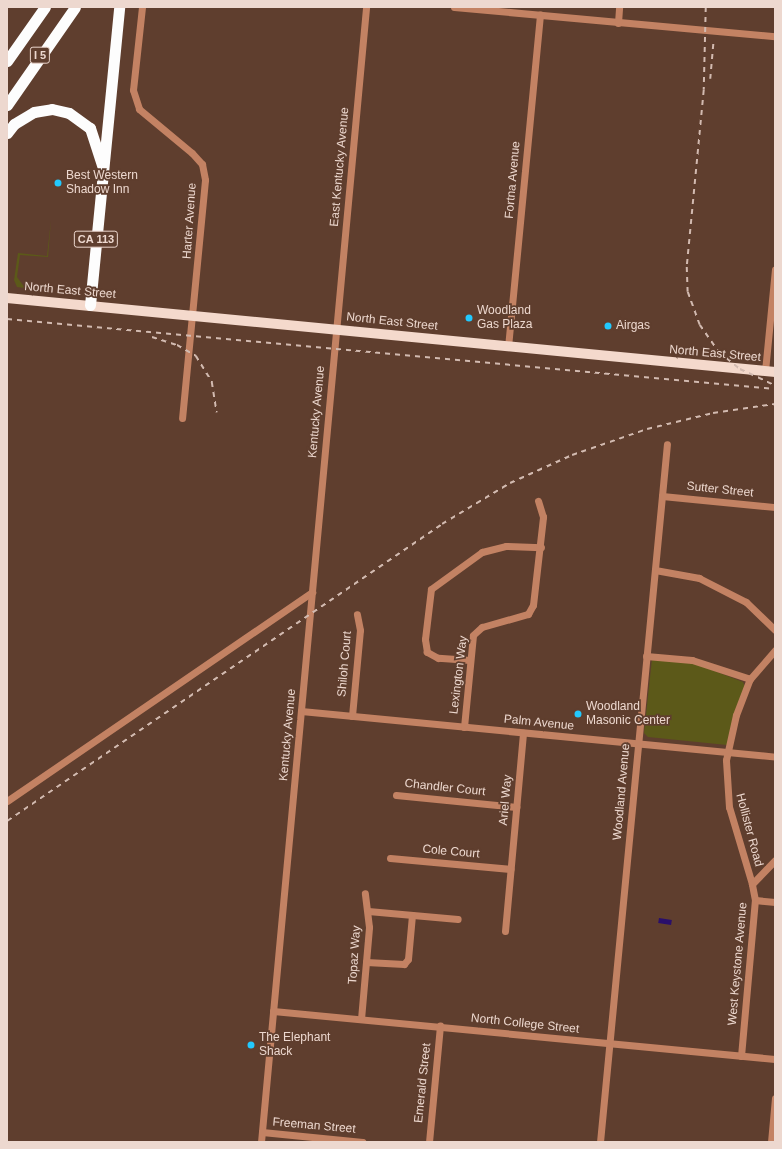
<!DOCTYPE html>
<html>
<head>
<meta charset="utf-8">
<style>
	body { margin:0 }
	#map { position:relative; width:782px; height:1149px; overflow:hidden; background:#5f3e2e; font-family:Arial,sans-serif }
	div>[style] { position:absolute }
	.green>* { inset:0; background:#5c5919 }
	.water>* { inset:0; background:#2a0f6b; transform-origin:0 0 }
	.minor>* { height:7px; margin:-3.5px; padding:0 3.5px; transform-origin:3.5px; border-radius:3.5px; background:#c38263 }
	.major>* { height:10px; margin:-5px; padding:0 5px; transform-origin:5px; border-radius:5px; background:#f4d9cc }
	.highway>* { height:11px; margin:-5.5px; padding:0 5.5px; transform-origin:5.5px; border-radius:5.5px; background:#fdfdfd }
	.rail>* { height:1.5px; margin-top:-0.75px; transform-origin:0; background:repeating-linear-gradient(90deg,#d2bab0 0 5px,transparent 0 10px) }
	.dots>* { width:11px; height:11px; translate:-50% -50%; box-sizing:border-box; border:2px solid #5f3e2e; border-radius:50% }
	span { translate:-50% -50%; white-space:nowrap; text-align:center; line-height:1.15; -webkit-text-stroke:3.5px #5f3e2e; paint-order:stroke }
	.shield-label span { padding:1px 3px; background:#5f3e2e; border:1px solid; border-radius:3px; -webkit-text-stroke-width:0 }
	.shield-label { font-size:11px; color:#edd8cf; font-weight:700 }
	.street-label { font-size:12px; color:#edd8cf }
	.poi-label { font-size:12px; color:#edd8cf }
	.left { translate:0 -50%; text-align:left }
	.frame { position:absolute; inset:0; border:8px solid #edd8cf; pointer-events:none }
</style>
</head>
<body>
<div id="map">
	<div class="green">
		<i style="clip-path:polygon(51px 220px,48px 257px,20px 255px,17px 277px,25px 288px,17px 287px,14px 280px,18px 253px,47px 256px)"></i>
		<i style="clip-path:polygon(652px 659px,694px 663px,743px 682px,745px 687px,727px 745px,648px 737px,644px 733px)"></i>
	</div>
	<div class="water">
		<i style="left:659px;top:918px;width:13px;height:5px;rotate:9deg"></i>
	</div>
	<div class="minor">
		<i style="left:142px;top:7px;width:83px;rotate:96.2deg"></i>
		<i style="left:133px;top:90px;width:20px;rotate:72deg"></i>
		<i style="left:139px;top:109px;width:69px;rotate:39.7deg"></i>
		<i style="left:192px;top:153px;width:15px;rotate:48deg"></i>
		<i style="left:202px;top:164px;width:16px;rotate:79deg"></i>
		<i style="left:205px;top:180px;width:239px;rotate:95.5deg"></i>
		<i style="left:454px;top:7px;width:322px;rotate:5.2deg"></i>
		<i style="left:618px;top:23px;width:16px;rotate:-86deg"></i>
		<i style="left:508px;top:347px;width:334px;rotate:-84.5deg"></i>
		<i style="left:765px;top:371px;width:102px;rotate:-84.4deg"></i>
		<i style="left:662px;top:496px;width:114px;rotate:5.6deg"></i>
		<i style="left:655px;top:570px;width:45px;rotate:10.3deg"></i>
		<i style="left:699px;top:578px;width:53px;rotate:27.1deg"></i>
		<i style="left:746px;top:602px;width:40px;rotate:44deg"></i>
		<i style="left:646px;top:656px;width:46px;rotate:5deg"></i>
		<i style="left:692px;top:660px;width:61px;rotate:18.1deg"></i>
		<i style="left:470px;top:660px;width:32px;rotate:-176deg"></i>
		<i style="left:438px;top:658px;width:13px;rotate:-151deg"></i>
		<i style="left:427px;top:652px;width:13px;rotate:-99deg"></i>
		<i style="left:425px;top:639px;width:50px;rotate:-83.2deg"></i>
		<i style="left:431px;top:589px;width:63px;rotate:-36deg"></i>
		<i style="left:482px;top:552px;width:25px;rotate:-14deg"></i>
		<i style="left:506px;top:546px;width:35px;rotate:2deg"></i>
		<i style="left:301px;top:711px;width:476px;rotate:5.5deg"></i>
		<i style="left:352px;top:716px;width:86px;rotate:-84.7deg"></i>
		<i style="left:360px;top:630px;width:16px;rotate:-101deg"></i>
		<i style="left:464px;top:727px;width:92px;rotate:-84.4deg"></i>
		<i style="left:473px;top:635px;width:12px;rotate:-42deg"></i>
		<i style="left:482px;top:627px;width:48px;rotate:-15.8deg"></i>
		<i style="left:528px;top:614px;width:10px;rotate:-61deg"></i>
		<i style="left:533px;top:605px;width:89px;rotate:-83.5deg"></i>
		<i style="left:543px;top:517px;width:17px;rotate:-107deg"></i>
		<i style="left:396px;top:795px;width:121px;rotate:5.7deg"></i>
		<i style="left:7px;top:801px;width:370px;rotate:-34.4deg"></i>
		<i style="left:390px;top:858px;width:121px;rotate:5.2deg"></i>
		<i style="left:752px;top:884px;width:80px;rotate:-106.6deg"></i>
		<i style="left:729px;top:807px;width:47px;rotate:-93.7deg"></i>
		<i style="left:726px;top:760px;width:46px;rotate:-77.5deg"></i>
		<i style="left:736px;top:715px;width:39px;rotate:-69deg"></i>
		<i style="left:750px;top:679px;width:38px;rotate:-49deg"></i>
		<i style="left:755px;top:900px;width:20px;rotate:6deg"></i>
		<i style="left:368px;top:911px;width:90px;rotate:5.1deg"></i>
		<i style="left:505px;top:931px;width:199px;rotate:-84.8deg"></i>
		<i style="left:366px;top:962px;width:38px;rotate:3deg"></i>
		<i style="left:404px;top:964px;width:6px;rotate:-51deg"></i>
		<i style="left:408px;top:959px;width:44px;rotate:-84.8deg"></i>
		<i style="left:273px;top:1011px;width:504px;rotate:5.46deg"></i>
		<i style="left:361px;top:1019px;width:92px;rotate:-85deg"></i>
		<i style="left:369px;top:927px;width:34px;rotate:-97deg"></i>
		<i style="left:741px;top:1056px;width:157px;rotate:-84.9deg"></i>
		<i style="left:755px;top:900px;width:16px;rotate:-101deg"></i>
		<i style="left:752px;top:884px;width:33px;rotate:-46deg"></i>
		<i style="left:262px;top:1132px;width:101px;rotate:5.7deg"></i>
		<i style="left:261px;top:1142px;width:1140px;rotate:-84.71deg"></i>
		<i style="left:429px;top:1142px;width:117px;rotate:-84.6deg"></i>
		<i style="left:600px;top:1142px;width:701px;rotate:-84.52deg"></i>
		<i style="left:771px;top:1142px;width:44px;rotate:-84.8deg"></i>
	</div>
	<div class="major">
		<i style="left:7px;top:298px;width:772px;rotate:5.5deg"></i>
	</div>
	<div class="highway">
		<i style="left:7px;top:61px;width:66px;rotate:-54.9deg"></i>
		<i style="left:7px;top:105px;width:119px;rotate:-55.2deg"></i>
		<i style="left:7px;top:133px;width:11px;rotate:-52deg"></i>
		<i style="left:14px;top:124px;width:23px;rotate:-31deg"></i>
		<i style="left:34px;top:112px;width:18px;rotate:-9deg"></i>
		<i style="left:52px;top:109px;width:17px;rotate:13deg"></i>
		<i style="left:69px;top:113px;width:26px;rotate:36deg"></i>
		<i style="left:90px;top:128px;width:40px;rotate:72deg"></i>
		<i style="left:90px;top:305px;width:299px;rotate:-84.4deg"></i>
	</div>
	<div class="rail">
		<i style="left:706px;top:7px;width:83px;rotate:91.4deg"></i>
		<i style="left:704px;top:90px;width:178px;rotate:95.5deg"></i>
		<i style="left:687px;top:267px;width:25px;rotate:88deg"></i>
		<i style="left:688px;top:292px;width:35px;rotate:70deg"></i>
		<i style="left:700px;top:325px;width:33px;rotate:55deg"></i>
		<i style="left:719px;top:352px;width:27px;rotate:39deg"></i>
		<i style="left:740px;top:369px;width:38px;rotate:25deg"></i>
		<i style="left:710px;top:79px;width:35px;rotate:-85deg"></i>
		<i style="left:7px;top:319px;width:771px;rotate:5.21deg"></i>
		<i style="left:152px;top:337px;width:26px;rotate:18deg"></i>
		<i style="left:177px;top:345px;width:22px;rotate:30deg"></i>
		<i style="left:196px;top:356px;width:31px;rotate:58deg"></i>
		<i style="left:212px;top:382px;width:31px;rotate:81deg"></i>
		<i style="left:7px;top:821px;width:527px;rotate:-34.32deg"></i>
		<i style="left:442px;top:524px;width:79px;rotate:-31.1deg"></i>
		<i style="left:510px;top:483px;width:68px;rotate:-24.3deg"></i>
		<i style="left:572px;top:455px;width:79px;rotate:-19.1deg"></i>
		<i style="left:647px;top:429px;width:68px;rotate:-13.6deg"></i>
		<i style="left:713px;top:413px;width:63px;rotate:-8.3deg"></i>
	</div>
	<div class="dots">
		<i style="left:58px;top:183px;background:#22c9fe"></i>
		<i style="left:469px;top:318px;background:#22c9fe"></i>
		<i style="left:608px;top:326px;background:#22c9fe"></i>
		<i style="left:578px;top:714px;background:#22c9fe"></i>
		<i style="left:251px;top:1045px;background:#22c9fe"></i>
	</div>
	<div class="shield-label">
		<span style="left:40px;top:55px">I 5</span>
		<span style="left:96px;top:239px">CA 113</span>
	</div>
	<div class="street-label">
		<span style="left:340px;top:167px;rotate:-85deg">East Kentucky Avenue</span>
		<span style="left:513px;top:180px;rotate:-85deg">Fortna Avenue</span>
		<span style="left:190px;top:221px;rotate:-86deg">Harter Avenue</span>
		<span style="left:70px;top:291px;rotate:5deg">North East Street</span>
		<span style="left:392px;top:322px;rotate:6deg">North East Street</span>
		<span style="left:715px;top:354px;rotate:5deg">North East Street</span>
		<span style="left:317px;top:412px;rotate:-85deg">Kentucky Avenue</span>
		<span style="left:720px;top:490px;rotate:6deg">Sutter Street</span>
		<span style="left:345px;top:664px;rotate:-85deg">Shiloh Court</span>
		<span style="left:459px;top:675px;rotate:-83deg">Lexington Way</span>
		<span style="left:539px;top:723px;rotate:6deg">Palm Avenue</span>
		<span style="left:288px;top:735px;rotate:-85deg">Kentucky Avenue</span>
		<span style="left:445px;top:788px;rotate:6deg">Chandler Court</span>
		<span style="left:622px;top:792px;rotate:-85deg">Woodland Avenue</span>
		<span style="left:506px;top:800px;rotate:-85deg">Ariel Way</span>
		<span style="left:749px;top:830px;rotate:75deg">Hollister Road</span>
		<span style="left:451px;top:852px;rotate:5deg">Cole Court</span>
		<span style="left:355px;top:955px;rotate:-86deg">Topaz Way</span>
		<span style="left:738px;top:964px;rotate:-85deg">West Keystone Avenue</span>
		<span style="left:525px;top:1024px;rotate:6deg">North College Street</span>
		<span style="left:423px;top:1083px;rotate:-84deg">Emerald Street</span>
		<span style="left:314px;top:1126px;rotate:5deg">Freeman Street</span>
	</div>
	<div class="poi-label">
		<span class="left" style="left:66px;top:183px">Best Western<br>Shadow Inn</span>
		<span class="left" style="left:477px;top:318px">Woodland<br>Gas Plaza</span>
		<span class="left" style="left:616px;top:326px">Airgas</span>
		<span class="left" style="left:586px;top:714px">Woodland<br>Masonic Center</span>
		<span class="left" style="left:259px;top:1045px">The Elephant<br>Shack</span>
	</div>
	<div class="frame"></div>
</div>
</body>
</html>
